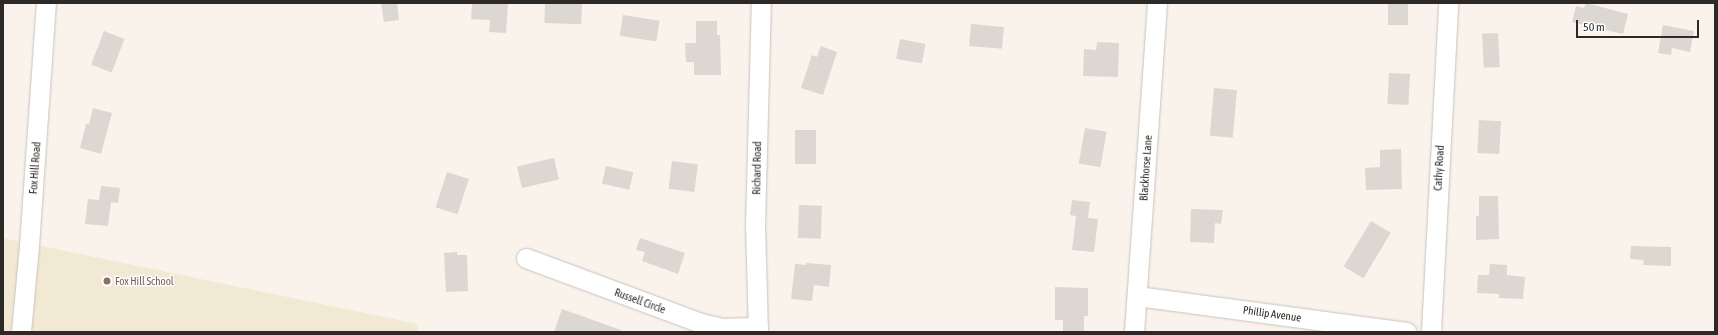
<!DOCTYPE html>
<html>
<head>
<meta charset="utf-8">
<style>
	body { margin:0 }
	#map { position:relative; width:1718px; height:335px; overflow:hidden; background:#f9f3ec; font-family:"Asap Condensed",sans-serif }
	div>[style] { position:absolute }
	.education>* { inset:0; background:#f2e9d4 }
	.building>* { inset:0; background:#ddd7d1; transform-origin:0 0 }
	.roads { filter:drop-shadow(0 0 1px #c9c3bd) drop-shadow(0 0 1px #c9c3bd) }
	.minor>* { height:19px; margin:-9.5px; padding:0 9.5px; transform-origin:9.5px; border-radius:9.5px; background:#fff }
	.dots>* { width:11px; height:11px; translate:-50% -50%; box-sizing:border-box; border:2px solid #fff; border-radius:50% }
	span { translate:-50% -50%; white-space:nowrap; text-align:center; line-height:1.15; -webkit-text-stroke:3px #fff; paint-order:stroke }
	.street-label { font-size:11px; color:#2c2a27 }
	.education-label { font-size:11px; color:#785e54 }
	.left { translate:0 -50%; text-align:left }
	.frame { position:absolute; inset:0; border:4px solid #2c2a27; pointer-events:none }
	.scale { position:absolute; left:1576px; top:20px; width:123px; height:18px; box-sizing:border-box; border:2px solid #2c2a27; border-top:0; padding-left:5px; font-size:12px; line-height:14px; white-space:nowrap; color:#2c2a27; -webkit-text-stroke:3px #fff; paint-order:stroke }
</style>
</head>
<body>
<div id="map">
	<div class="education">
		<i style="clip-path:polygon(3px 238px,418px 324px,417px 332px,3px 332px)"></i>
	</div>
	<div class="building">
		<i style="clip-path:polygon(381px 3px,397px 3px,399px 20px,384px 22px)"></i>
		<i style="clip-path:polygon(472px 3px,508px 3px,506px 33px,489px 32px,490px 20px,471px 19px)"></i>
		<i style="left:545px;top:3px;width:37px;height:20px;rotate:2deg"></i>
		<i style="left:1388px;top:3px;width:20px;height:22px"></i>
		<i style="clip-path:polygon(1586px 3px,1628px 14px,1623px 34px,1572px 22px,1576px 6px,1584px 8px)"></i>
		<i style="left:623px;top:15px;width:37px;height:21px;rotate:9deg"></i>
		<i style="clip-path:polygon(696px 21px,717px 21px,717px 35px,720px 35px,721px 75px,694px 75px,694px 62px,686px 62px,685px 43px,696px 43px)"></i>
		<i style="left:971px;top:24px;width:33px;height:22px;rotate:5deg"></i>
		<i style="clip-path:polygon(1663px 25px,1694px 31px,1690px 52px,1672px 48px,1671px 55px,1658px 53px)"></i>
		<i style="left:104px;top:31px;width:22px;height:36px;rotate:21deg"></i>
		<i style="left:1498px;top:33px;width:34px;height:16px;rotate:87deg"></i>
		<i style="left:900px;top:39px;width:26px;height:20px;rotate:11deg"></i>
		<i style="clip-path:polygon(1097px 42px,1119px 43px,1118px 77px,1083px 76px,1084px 49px,1096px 50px)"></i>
		<i style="clip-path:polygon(821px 46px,837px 52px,823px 95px,801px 88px,812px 55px,817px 57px)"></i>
		<i style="left:1389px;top:73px;width:21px;height:31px;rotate:3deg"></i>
		<i style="left:1214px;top:88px;width:23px;height:48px;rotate:5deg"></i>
		<i style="clip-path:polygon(93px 108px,112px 113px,101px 154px,80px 148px,86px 124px,89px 124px)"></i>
		<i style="left:1479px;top:120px;width:22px;height:33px;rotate:3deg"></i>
		<i style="left:1085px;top:128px;width:22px;height:36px;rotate:10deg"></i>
		<i style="left:816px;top:130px;width:34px;height:21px;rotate:90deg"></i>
		<i style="clip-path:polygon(1401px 149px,1402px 189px,1366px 190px,1365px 168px,1380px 167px,1380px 150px)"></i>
		<i style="left:554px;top:158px;width:22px;height:38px;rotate:77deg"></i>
		<i style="left:672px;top:161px;width:26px;height:28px;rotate:7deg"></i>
		<i style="left:606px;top:166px;width:28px;height:18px;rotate:13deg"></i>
		<i style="left:447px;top:172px;width:23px;height:37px;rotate:18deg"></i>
		<i style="clip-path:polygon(101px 186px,120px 188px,118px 203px,111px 202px,108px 226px,85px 224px,88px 199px,99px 200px)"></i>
		<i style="clip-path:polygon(1479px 196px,1498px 196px,1499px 239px,1476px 240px,1476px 216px,1479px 216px)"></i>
		<i style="clip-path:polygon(1072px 200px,1090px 202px,1088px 218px,1098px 219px,1094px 252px,1072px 250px,1076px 216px,1070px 215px)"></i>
		<i style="left:799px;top:205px;width:23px;height:33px;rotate:2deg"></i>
		<i style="clip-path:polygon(1191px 209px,1223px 210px,1221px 224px,1215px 223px,1214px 243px,1190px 242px)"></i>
		<i style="left:1371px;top:221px;width:23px;height:53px;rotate:31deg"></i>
		<i style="clip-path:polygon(640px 238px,685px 253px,678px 274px,642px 261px,645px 252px,636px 250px)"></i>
		<i style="clip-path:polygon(1631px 246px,1671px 247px,1671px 266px,1643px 265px,1644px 260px,1630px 259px)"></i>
		<i style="clip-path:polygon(457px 252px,457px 255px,467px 255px,468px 291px,446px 292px,444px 253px)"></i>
		<i style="clip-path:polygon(806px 263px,831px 265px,829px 287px,814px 285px,812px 301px,791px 299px,795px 264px,806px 265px)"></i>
		<i style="clip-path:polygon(1490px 264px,1507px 265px,1507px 275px,1525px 277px,1523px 299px,1499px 298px,1499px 294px,1477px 293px,1478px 275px,1489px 275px)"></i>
		<i style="clip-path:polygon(1055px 287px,1088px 288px,1088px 316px,1084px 316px,1084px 332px,1063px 332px,1063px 320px,1055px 320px)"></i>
		<i style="clip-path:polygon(562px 309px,621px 330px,620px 332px,554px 332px)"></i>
	</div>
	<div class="roads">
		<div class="minor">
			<i style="left:526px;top:258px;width:187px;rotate:20.4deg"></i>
			<i style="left:701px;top:323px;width:22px;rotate:13deg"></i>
			<i style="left:722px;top:328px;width:36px;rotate:-2deg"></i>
			<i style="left:1137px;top:296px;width:272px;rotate:7.6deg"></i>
			<i style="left:21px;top:332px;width:87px;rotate:-84.7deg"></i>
			<i style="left:29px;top:245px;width:243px;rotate:-86deg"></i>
			<i style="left:758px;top:332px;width:106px;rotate:-91.6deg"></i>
			<i style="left:755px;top:226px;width:223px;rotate:-88.5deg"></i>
			<i style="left:1134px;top:332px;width:330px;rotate:-86deg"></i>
			<i style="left:1431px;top:332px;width:329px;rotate:-87deg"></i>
		</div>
	</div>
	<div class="dots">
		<i style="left:107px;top:281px;background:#8d6e63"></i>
	</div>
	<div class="street-label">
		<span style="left:35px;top:168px;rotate:-86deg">Fox Hill Road</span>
		<span style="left:757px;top:168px;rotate:-89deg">Richard Road</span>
		<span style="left:1146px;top:168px;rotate:-86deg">Blackhorse Lane</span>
		<span style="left:1439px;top:168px;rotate:-87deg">Cathy Road</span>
		<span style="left:640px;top:301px;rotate:20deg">Russell Circle</span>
		<span style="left:1272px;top:314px;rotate:8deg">Phillip Avenue</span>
	</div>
	<div class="education-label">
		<span class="left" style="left:115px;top:281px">Fox Hill School</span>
	</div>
	<div class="frame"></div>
	<div class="scale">50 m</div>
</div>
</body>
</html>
